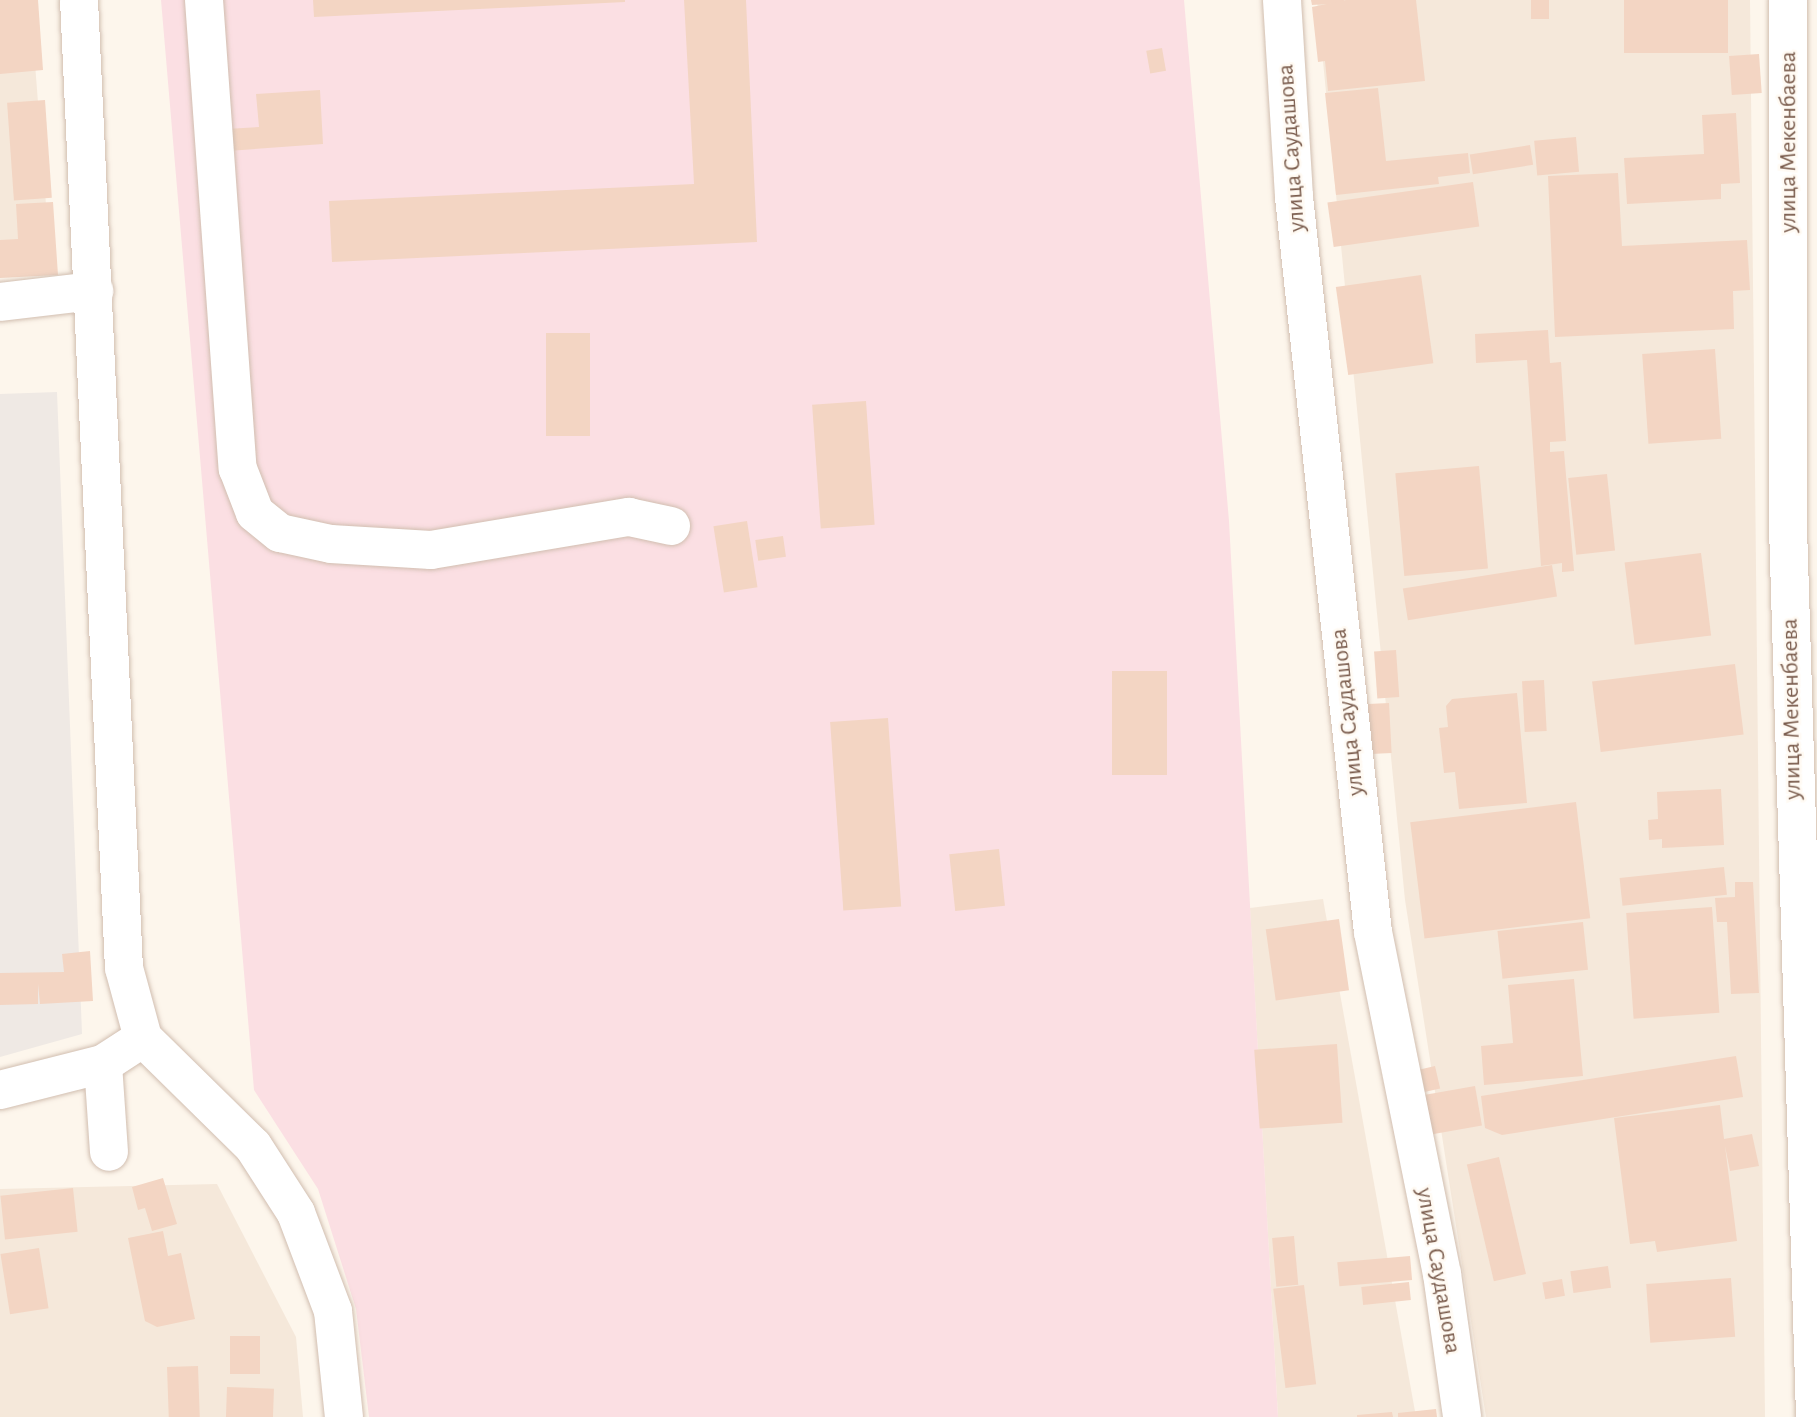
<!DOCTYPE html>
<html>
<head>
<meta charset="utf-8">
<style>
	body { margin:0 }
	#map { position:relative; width:1817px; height:1417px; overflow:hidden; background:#fdf6ec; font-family:"Alegreya Sans",sans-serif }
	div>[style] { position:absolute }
	.residential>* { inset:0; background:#f5e8da }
	.industrial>* { inset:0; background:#efe9e4 }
	.medical>* { inset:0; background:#fbdfe3 }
	.building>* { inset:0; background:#f3d5c3; transform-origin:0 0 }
	.roads { filter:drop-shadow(0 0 2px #d1beb0) drop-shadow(0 0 2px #d1beb0) }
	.minor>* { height:38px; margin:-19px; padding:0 19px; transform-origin:19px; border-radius:19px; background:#fff }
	span { translate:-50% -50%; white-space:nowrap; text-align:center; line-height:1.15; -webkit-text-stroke:5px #fffaf3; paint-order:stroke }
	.street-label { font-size:24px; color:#7a5c4d }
</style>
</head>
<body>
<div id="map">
	<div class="residential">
		<i style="clip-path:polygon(0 0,30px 0,50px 256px,0 262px)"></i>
		<i style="clip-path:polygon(1317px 0,1750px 0,1765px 1417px,1486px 1417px,1405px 900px)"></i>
		<i style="clip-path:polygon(1323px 899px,1416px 1417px,1278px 1417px,1250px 908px)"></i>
		<i style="clip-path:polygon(217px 1184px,296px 1337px,303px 1417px,0 1417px,0 1189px)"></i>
	</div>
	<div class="industrial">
		<i style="clip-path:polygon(57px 392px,82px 1034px,0 1057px,0 394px)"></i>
	</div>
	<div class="medical">
		<i style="clip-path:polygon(161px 0,1184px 0,1229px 521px,1278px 1417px,369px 1417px,356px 1309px,318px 1189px,254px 1090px)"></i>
	</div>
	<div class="building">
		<i style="clip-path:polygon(0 0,38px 0,43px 70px,0 74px)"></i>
		<i style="clip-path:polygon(313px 0,625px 0,625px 2px,314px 17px)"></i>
		<i style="clip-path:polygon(684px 0,746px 0,757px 242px,332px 262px,329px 201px,694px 184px)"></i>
		<i style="clip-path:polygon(1311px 0,1344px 0,1344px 3px,1312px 5px)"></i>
		<i style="clip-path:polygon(1346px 0,1416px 0,1425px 81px,1328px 91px,1325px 61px,1318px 62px,1312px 7px)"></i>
		<i style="left:1531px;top:0;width:18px;height:19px"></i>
		<i style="left:1624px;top:0;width:104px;height:53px"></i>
		<i style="left:1162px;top:48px;width:23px;height:16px;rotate:80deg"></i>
		<i style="left:1759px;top:54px;width:39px;height:30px;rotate:86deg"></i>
		<i style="clip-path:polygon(1378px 88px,1386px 161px,1468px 153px,1470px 173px,1438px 177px,1439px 184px,1336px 195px,1325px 93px)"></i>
		<i style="clip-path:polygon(320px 90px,323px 144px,228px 151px,226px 129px,259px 127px,256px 94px)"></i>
		<i style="left:45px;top:100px;width:98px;height:38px;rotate:86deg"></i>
		<i style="clip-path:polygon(1736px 113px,1740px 183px,1721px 184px,1721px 199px,1627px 204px,1624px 158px,1704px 154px,1702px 115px)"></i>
		<i style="left:1576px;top:137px;width:35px;height:42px;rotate:85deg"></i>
		<i style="left:1530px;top:145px;width:20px;height:61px;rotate:81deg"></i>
		<i style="clip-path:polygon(1618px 173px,1622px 246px,1747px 240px,1750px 290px,1733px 291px,1734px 329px,1555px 337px,1548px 176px)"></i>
		<i style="left:1473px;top:182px;width:45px;height:147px;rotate:82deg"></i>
		<i style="clip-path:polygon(53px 202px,58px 275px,0 278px,0 240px,18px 239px,16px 204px)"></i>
		<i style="left:1421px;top:275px;width:89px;height:86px;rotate:82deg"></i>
		<i style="clip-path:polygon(1548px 330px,1550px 363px,1561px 362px,1566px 441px,1550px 442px,1550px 452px,1564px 451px,1574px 571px,1562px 572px,1562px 563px,1541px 566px,1527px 360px,1476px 363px,1475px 334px)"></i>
		<i style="left:590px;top:333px;width:103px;height:44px;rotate:90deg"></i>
		<i style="left:1715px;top:349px;width:90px;height:73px;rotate:86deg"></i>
		<i style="left:866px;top:401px;width:124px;height:54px;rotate:86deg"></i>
		<i style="left:1479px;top:466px;width:103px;height:84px;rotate:85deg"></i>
		<i style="left:1607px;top:474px;width:77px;height:39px;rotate:84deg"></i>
		<i style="left:747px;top:521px;width:67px;height:34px;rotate:81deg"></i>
		<i style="left:783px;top:536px;width:21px;height:28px;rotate:82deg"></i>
		<i style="left:1701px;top:553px;width:83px;height:77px;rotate:83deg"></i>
		<i style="left:1552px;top:565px;width:32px;height:151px;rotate:81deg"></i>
		<i style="left:1396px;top:650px;width:47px;height:22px;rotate:86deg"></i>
		<i style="left:1735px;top:664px;width:71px;height:144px;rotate:83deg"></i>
		<i style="left:1167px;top:671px;width:104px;height:55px;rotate:90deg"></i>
		<i style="left:1544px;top:680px;width:51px;height:22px;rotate:87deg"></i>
		<i style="clip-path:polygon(1517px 693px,1527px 803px,1459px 809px,1455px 772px,1444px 773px,1439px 728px,1448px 727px,1446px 706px,1452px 699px)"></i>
		<i style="left:1389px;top:703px;width:50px;height:26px;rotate:87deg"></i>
		<i style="left:888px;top:718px;width:189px;height:58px;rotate:86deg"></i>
		<i style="clip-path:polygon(1721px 789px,1724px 845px,1662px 848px,1662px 839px,1649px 840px,1648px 820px,1658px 819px,1657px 792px)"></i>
		<i style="left:1576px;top:802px;width:117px;height:167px;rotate:83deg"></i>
		<i style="left:999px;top:849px;width:57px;height:50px;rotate:84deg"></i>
		<i style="left:1724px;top:867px;width:28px;height:105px;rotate:84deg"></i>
		<i style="clip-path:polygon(1735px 882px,1753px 882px,1759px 993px,1731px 994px,1727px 922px,1717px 922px,1715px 898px,1735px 897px)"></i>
		<i style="left:1712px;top:907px;width:106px;height:86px;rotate:86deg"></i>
		<i style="left:1339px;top:919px;width:72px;height:74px;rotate:82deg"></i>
		<i style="left:1583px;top:922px;width:48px;height:86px;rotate:84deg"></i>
		<i style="clip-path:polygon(90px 951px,93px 1001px,40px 1004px,38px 984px,38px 1004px,0 1005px,0 973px,64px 972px,62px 954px)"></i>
		<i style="clip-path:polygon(1574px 979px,1583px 1076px,1484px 1085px,1481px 1046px,1513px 1043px,1508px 985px)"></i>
		<i style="left:1337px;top:1044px;width:79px;height:83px;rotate:86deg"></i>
		<i style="clip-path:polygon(1736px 1056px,1743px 1097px,1502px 1135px,1485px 1128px,1481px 1096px)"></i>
		<i style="left:1435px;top:1066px;width:23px;height:23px;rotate:77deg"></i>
		<i style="left:1475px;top:1086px;width:40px;height:59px;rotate:80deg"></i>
		<i style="clip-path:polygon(1720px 1105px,1724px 1139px,1752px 1134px,1759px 1166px,1730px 1171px,1725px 1146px,1737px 1241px,1657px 1252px,1655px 1241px,1630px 1244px,1614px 1118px)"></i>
		<i style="left:1499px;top:1157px;width:120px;height:33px;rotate:77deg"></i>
		<i style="clip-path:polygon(163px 1178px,177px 1224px,152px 1231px,145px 1208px,138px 1210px,132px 1187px)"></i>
		<i style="left:73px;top:1188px;width:44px;height:73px;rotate:84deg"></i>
		<i style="clip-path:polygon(163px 1231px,168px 1256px,181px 1253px,195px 1319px,157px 1327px,145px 1321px,128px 1238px)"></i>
		<i style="left:1294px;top:1236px;width:49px;height:22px;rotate:85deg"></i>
		<i style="left:39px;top:1248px;width:61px;height:39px;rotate:81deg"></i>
		<i style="left:1410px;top:1256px;width:24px;height:73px;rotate:85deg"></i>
		<i style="left:1608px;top:1266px;width:22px;height:38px;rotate:82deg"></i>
		<i style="left:1731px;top:1278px;width:59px;height:85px;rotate:86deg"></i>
		<i style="left:1562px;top:1279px;width:17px;height:20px;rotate:80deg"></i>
		<i style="left:1409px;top:1282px;width:18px;height:48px;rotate:84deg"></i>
		<i style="left:1304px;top:1285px;width:100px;height:31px;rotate:83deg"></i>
		<i style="left:230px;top:1336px;width:30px;height:38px"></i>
		<i style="left:198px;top:1366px;width:51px;height:31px;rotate:88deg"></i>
		<i style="left:227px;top:1387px;width:47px;height:30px;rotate:2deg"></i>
		<i style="clip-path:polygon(1436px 1409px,1437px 1417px,1398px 1417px,1398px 1413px)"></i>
		<i style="clip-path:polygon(1392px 1412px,1393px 1417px,1357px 1417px,1357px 1415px)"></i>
	</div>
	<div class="roads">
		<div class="minor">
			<i style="left:79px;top:0;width:969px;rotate:87.34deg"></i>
			<i style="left:124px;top:968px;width:73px;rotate:74.8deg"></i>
			<i style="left:143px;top:1038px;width:154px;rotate:44.5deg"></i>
			<i style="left:253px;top:1146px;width:80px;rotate:57.3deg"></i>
			<i style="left:296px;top:1213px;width:105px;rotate:69.3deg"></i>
			<i style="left:333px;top:1311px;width:107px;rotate:84.1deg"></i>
			<i style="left:204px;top:0;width:470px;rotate:85.9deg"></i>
			<i style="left:238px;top:469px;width:47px;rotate:68.9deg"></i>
			<i style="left:255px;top:513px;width:32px;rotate:39deg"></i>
			<i style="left:280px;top:533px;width:52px;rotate:12.2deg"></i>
			<i style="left:331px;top:544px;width:100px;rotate:3.4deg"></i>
			<i style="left:431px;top:550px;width:201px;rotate:-9.5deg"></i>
			<i style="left:629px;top:517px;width:43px;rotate:12.1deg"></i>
			<i style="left:1282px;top:0;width:197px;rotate:86.5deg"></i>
			<i style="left:1294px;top:197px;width:739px;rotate:83.87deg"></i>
			<i style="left:1373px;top:932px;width:349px;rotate:78.6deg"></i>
			<i style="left:1442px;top:1274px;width:144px;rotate:82deg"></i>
			<i style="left:1788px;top:0;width:527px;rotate:90deg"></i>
			<i style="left:1788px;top:527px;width:890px;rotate:88.26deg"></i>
			<i style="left:0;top:302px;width:95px;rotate:-6.7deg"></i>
			<i style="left:103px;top:1064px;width:88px;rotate:86.1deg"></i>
			<i style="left:0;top:1090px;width:106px;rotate:-14.2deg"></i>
			<i style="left:103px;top:1064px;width:48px;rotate:-33deg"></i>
		</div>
	</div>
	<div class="street-label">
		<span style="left:1789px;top:142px;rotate:-90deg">улица Мекенбаева</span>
		<span style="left:1292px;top:148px;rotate:-94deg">улица Саудашова</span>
		<span style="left:1792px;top:709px;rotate:-91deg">улица Мекенбаева</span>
		<span style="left:1348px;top:712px;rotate:-96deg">улица Саудашова</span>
		<span style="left:1438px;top:1271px;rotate:80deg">улица Саудашова</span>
	</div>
</div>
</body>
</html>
